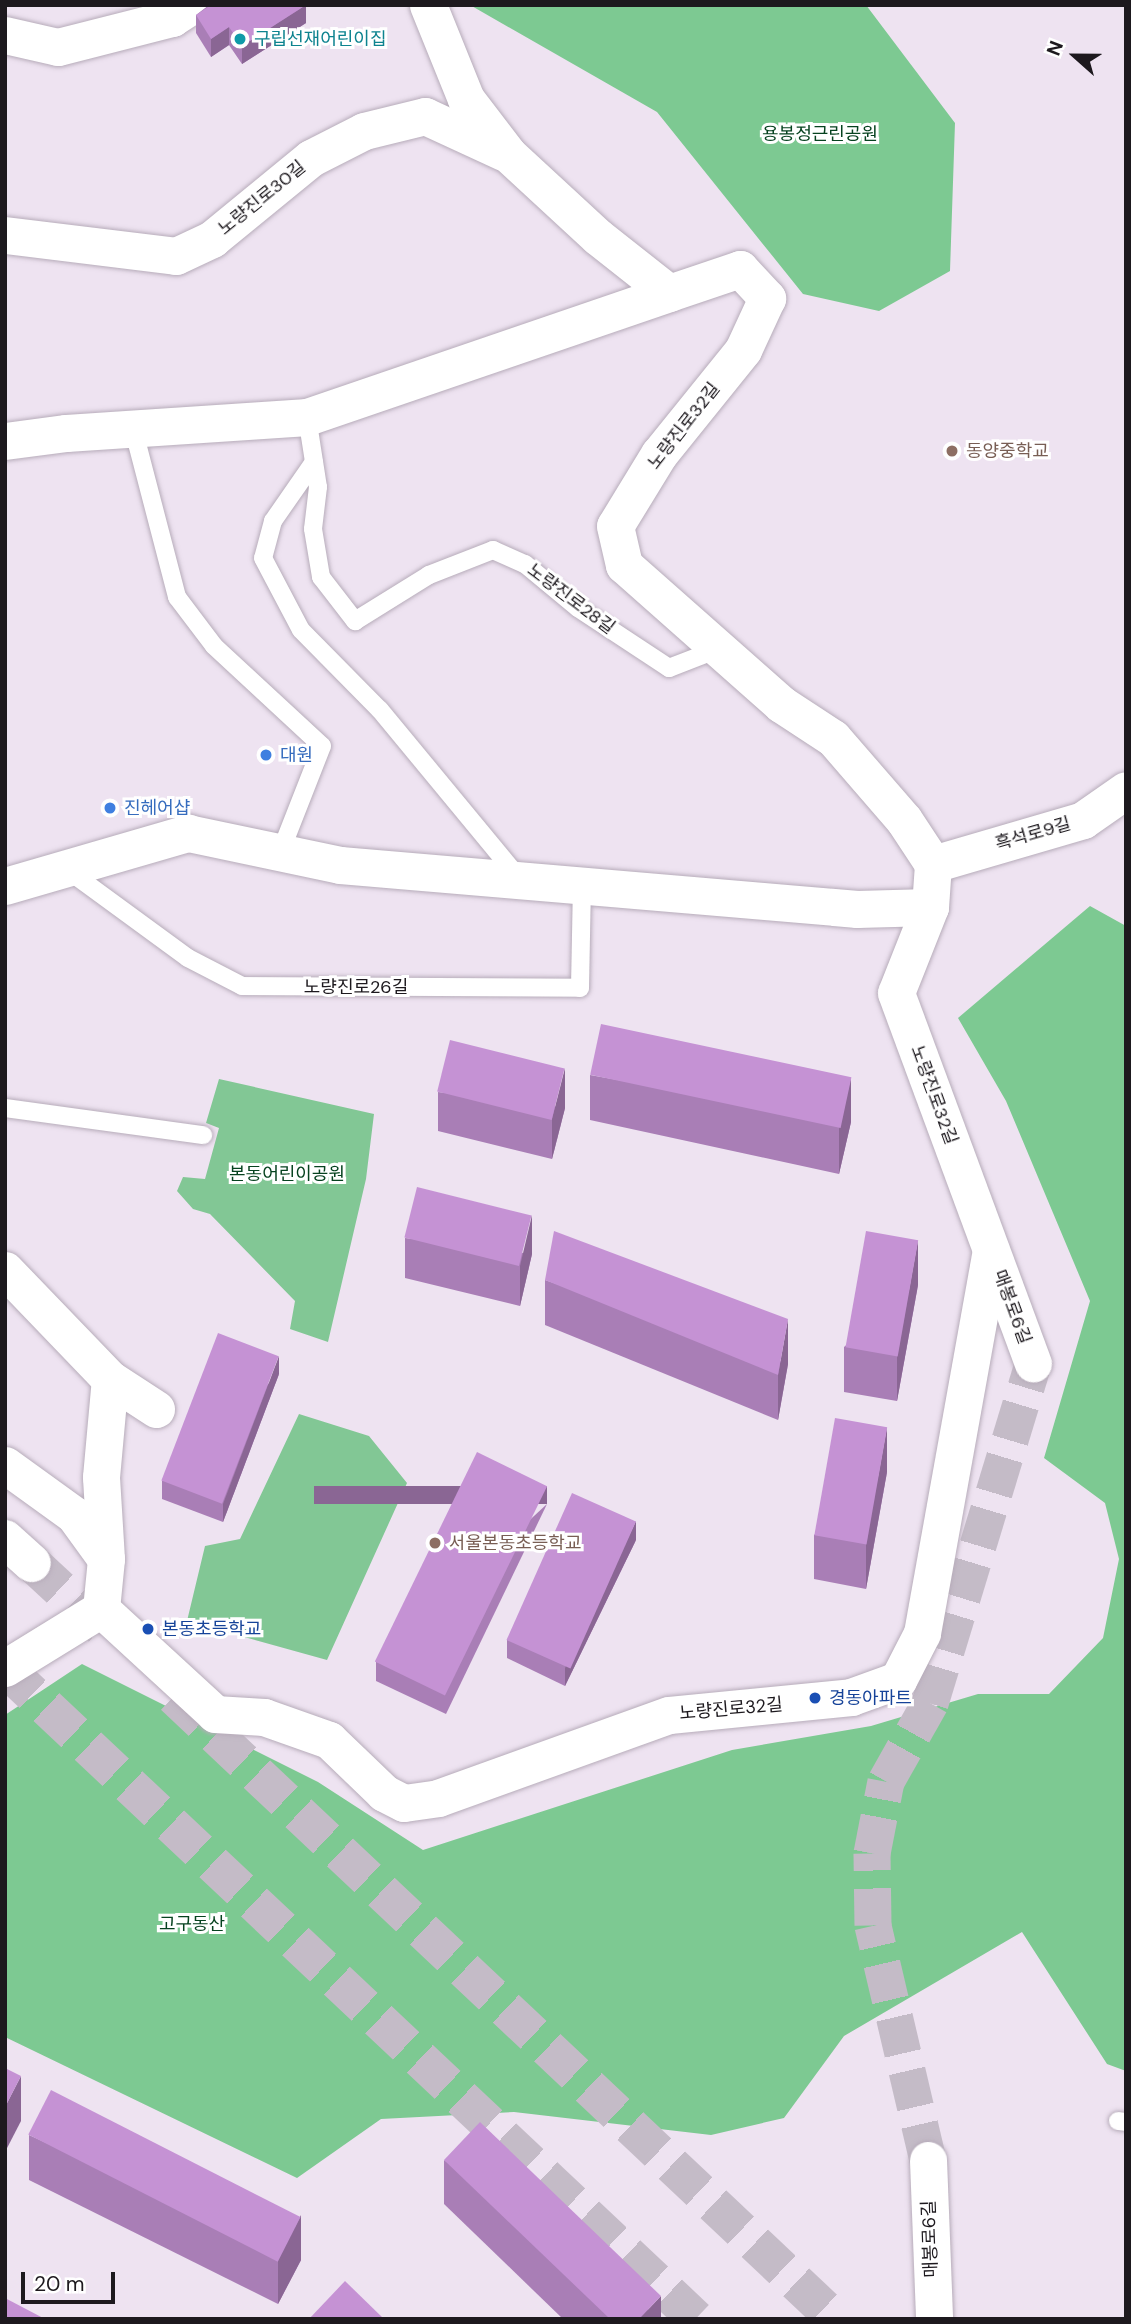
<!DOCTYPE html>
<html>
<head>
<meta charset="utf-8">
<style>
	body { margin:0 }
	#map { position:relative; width:1131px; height:2324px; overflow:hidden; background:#eee3f1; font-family:"DM Sans","Noto Sans KR",sans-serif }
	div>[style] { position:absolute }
	.green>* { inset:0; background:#82c795 }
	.forest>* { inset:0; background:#7dc992 }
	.minor-tunnel>* { height:37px; margin-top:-18.5px; transform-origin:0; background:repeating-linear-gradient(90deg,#c4bbc7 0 37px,transparent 0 55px) }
	.primary-tunnel>* { height:38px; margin-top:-19px; transform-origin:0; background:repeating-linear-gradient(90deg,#c4bbc7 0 38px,transparent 0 57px) }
	.roads { filter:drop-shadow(0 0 2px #b7acba) drop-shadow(0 0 2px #b7acba) }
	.service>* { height:18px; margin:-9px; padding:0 9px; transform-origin:9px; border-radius:9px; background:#fff }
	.minor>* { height:37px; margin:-18.5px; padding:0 18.5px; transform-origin:18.5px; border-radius:18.5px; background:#fff }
	.primary>* { height:38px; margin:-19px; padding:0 19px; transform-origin:19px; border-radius:19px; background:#fff }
	.wall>* { inset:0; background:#a97eb6 }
	.shaded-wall>* { inset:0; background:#8a6694; transform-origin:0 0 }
	.building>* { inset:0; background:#c592d4; transform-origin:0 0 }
	.dots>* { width:19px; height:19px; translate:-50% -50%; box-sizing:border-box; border:4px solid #fff; border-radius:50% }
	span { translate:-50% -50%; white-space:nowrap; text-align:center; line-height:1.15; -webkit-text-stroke:6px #fff; paint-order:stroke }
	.culture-label { font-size:18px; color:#0d838f }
	.left { translate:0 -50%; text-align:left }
	.park-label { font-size:18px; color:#06421f }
	.street-label { font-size:18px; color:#1d191e }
	.education-label { font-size:18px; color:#785e54 }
	.shop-label { font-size:18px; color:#366cbe }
	.transit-label { font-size:18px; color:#164399 }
	.frame { position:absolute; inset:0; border:7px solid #1d191e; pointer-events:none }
	.north { position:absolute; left:1040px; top:21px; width:70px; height:70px; -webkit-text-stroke:5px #fff; paint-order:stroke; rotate:291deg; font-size:19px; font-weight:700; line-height:28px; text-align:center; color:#1d191e }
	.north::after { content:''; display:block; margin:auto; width:24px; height:32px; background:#1d191e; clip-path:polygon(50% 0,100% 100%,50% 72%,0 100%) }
	.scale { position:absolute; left:21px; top:2272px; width:94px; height:32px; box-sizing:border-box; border:4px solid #1d191e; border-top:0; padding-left:9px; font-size:21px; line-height:24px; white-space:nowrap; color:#1d191e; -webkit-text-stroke:5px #fff; paint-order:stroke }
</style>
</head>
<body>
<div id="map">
	<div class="green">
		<i style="clip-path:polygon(219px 1079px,374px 1114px,366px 1179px,328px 1342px,290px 1329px,295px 1301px,210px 1214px,193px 1209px,177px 1191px,183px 1177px,205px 1179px,219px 1128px,206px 1123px)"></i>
		<i style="clip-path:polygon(299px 1414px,369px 1436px,407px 1483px,327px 1660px,187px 1621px,205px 1546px,240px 1539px)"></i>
	</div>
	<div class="forest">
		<i style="clip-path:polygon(470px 5px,866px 5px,955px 123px,950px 271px,879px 311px,803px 294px,657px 112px)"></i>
		<i style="clip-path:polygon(1090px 906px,1126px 926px,1126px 2071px,1107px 2064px,1022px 1932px,844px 2036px,784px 2118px,711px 2135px,514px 2112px,381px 2119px,297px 2178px,5px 2037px,5px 1715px,82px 1664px,318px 1782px,423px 1850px,732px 1750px,871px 1726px,978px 1694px,1049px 1694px,1103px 1638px,1119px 1559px,1105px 1503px,1044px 1458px,1090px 1301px,1006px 1101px,958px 1018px)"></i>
	</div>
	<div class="minor-tunnel">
		<i style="left:928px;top:2160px;width:241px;rotate:-103.2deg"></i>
		<i style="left:873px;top:1925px;width:72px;rotate:-90.8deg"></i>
		<i style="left:872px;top:1853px;width:73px;rotate:-79deg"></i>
		<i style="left:886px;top:1781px;width:90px;rotate:-60.6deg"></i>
		<i style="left:930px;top:1703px;width:354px;rotate:-73.1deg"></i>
	</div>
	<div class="primary-tunnel">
		<i style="left:32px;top:1563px;width:110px;rotate:42.8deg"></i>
		<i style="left:5px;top:1668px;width:949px;rotate:43.29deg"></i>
		<i style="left:174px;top:1696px;width:908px;rotate:43.3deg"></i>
	</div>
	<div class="roads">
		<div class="service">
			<i style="left:307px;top:417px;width:71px;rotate:81.1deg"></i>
			<i style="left:318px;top:487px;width:42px;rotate:96.8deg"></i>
			<i style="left:313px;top:529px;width:49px;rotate:80.5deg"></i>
			<i style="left:321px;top:577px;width:56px;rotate:52.3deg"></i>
			<i style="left:355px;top:621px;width:87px;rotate:-31.9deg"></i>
			<i style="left:429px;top:575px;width:69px;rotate:-21.3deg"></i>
			<i style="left:493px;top:550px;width:35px;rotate:24deg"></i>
			<i style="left:525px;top:564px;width:69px;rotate:39.7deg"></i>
			<i style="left:578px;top:608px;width:109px;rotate:33.4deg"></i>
			<i style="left:669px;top:668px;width:53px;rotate:-21.2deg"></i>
			<i style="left:133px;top:428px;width:175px;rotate:75.4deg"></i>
			<i style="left:177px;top:597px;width:61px;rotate:52.9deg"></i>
			<i style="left:214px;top:646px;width:147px;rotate:42.8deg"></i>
			<i style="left:322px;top:746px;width:115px;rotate:111.4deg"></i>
			<i style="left:314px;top:462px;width:72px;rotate:124.8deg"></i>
			<i style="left:273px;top:521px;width:38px;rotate:105deg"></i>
			<i style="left:263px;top:558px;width:81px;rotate:62.2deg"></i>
			<i style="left:301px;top:630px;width:112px;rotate:45.4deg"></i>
			<i style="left:380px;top:710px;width:218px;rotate:50.4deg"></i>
			<i style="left:65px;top:868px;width:152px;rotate:36.2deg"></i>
			<i style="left:188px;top:958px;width:61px;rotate:27.4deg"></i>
			<i style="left:242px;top:986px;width:338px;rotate:0.3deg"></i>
			<i style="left:580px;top:988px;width:102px;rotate:-88.9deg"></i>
			<i style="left:5px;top:1108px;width:200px;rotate:7.8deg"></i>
			<i style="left:1118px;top:2121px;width:8px;rotate:7deg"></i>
		</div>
		<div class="minor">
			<i style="left:428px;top:5px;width:101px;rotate:68deg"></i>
			<i style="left:466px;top:99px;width:69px;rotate:52.6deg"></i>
			<i style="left:508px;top:154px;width:122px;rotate:42.7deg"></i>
			<i style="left:598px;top:237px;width:90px;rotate:38.3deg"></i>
			<i style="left:669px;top:293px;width:75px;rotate:-18.7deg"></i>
			<i style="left:740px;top:269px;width:40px;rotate:47deg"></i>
			<i style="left:767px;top:298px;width:57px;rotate:114.8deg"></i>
			<i style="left:743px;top:350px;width:134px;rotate:128.9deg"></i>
			<i style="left:659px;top:454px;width:84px;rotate:121.4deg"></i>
			<i style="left:615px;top:526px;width:40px;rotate:77deg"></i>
			<i style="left:624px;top:565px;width:210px;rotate:41.5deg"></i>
			<i style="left:781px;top:704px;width:62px;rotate:33.2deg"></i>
			<i style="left:833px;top:738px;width:108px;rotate:49.1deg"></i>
			<i style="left:904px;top:820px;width:53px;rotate:56.6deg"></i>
			<i style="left:933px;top:864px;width:43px;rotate:94deg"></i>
			<i style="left:930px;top:907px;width:92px;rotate:111.6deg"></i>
			<i style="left:896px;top:993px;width:395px;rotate:69.7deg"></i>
			<i style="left:5px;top:35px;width:54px;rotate:12.8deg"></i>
			<i style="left:58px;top:47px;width:118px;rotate:-14.3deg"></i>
			<i style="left:172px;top:18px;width:24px;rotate:-33deg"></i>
			<i style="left:5px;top:235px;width:172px;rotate:7deg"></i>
			<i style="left:176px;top:256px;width:40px;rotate:-25deg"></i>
			<i style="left:212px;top:239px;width:128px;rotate:-39.3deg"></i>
			<i style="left:311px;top:158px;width:59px;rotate:-27deg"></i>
			<i style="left:364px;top:131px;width:63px;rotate:-13.8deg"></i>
			<i style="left:425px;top:116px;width:86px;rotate:24.8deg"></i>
			<i style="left:5px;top:441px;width:62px;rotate:-7.5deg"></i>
			<i style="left:66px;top:433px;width:242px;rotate:-3.8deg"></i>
			<i style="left:307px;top:417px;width:383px;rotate:-18.9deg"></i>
			<i style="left:933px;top:864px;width:156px;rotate:-16.3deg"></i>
			<i style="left:1083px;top:820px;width:52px;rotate:-34.9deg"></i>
			<i style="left:5px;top:886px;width:191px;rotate:-16.2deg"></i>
			<i style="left:188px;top:833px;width:155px;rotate:11.9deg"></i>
			<i style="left:340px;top:865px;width:519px;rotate:4.86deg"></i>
			<i style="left:857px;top:909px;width:73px;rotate:-1.6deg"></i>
			<i style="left:5px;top:1270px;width:151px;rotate:46.1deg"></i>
			<i style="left:110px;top:1379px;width:55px;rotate:33.1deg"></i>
			<i style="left:5px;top:1465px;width:85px;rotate:35.9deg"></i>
			<i style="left:74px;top:1515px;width:54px;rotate:54deg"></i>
			<i style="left:106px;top:1559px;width:50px;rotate:95.7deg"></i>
			<i style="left:106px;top:1559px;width:82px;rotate:-93.5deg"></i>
			<i style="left:101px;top:1477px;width:98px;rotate:-84.8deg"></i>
			<i style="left:101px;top:1609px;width:155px;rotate:42.6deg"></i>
			<i style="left:215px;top:1714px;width:49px;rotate:3.5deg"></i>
			<i style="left:264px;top:1717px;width:69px;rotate:19.5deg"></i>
			<i style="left:329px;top:1740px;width:76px;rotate:43.9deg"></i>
			<i style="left:384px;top:1793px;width:22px;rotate:27deg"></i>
			<i style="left:404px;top:1803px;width:34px;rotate:-8deg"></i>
			<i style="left:438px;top:1798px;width:245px;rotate:-19.8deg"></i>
			<i style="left:669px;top:1715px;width:183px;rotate:-5.6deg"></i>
			<i style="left:851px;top:1697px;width:50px;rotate:-19.9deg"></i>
			<i style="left:898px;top:1680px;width:53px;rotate:-62.9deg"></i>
			<i style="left:922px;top:1633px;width:388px;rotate:-79.8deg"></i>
			<i style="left:5px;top:1668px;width:113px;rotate:-31.6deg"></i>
			<i style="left:928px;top:2160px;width:159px;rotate:87.8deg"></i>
		</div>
		<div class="primary">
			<i style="left:5px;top:1539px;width:36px;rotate:42deg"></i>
		</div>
	</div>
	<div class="wall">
		<i style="clip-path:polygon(209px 5px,306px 5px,306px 23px,242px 64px,229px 45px,211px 57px,196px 33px,196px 15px)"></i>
		<i style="clip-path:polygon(590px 1075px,851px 1122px,839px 1174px,590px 1120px)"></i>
		<i style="clip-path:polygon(438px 1092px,565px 1108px,552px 1159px,438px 1131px)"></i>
		<i style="clip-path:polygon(405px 1238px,532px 1254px,520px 1306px,405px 1278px)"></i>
		<i style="clip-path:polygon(545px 1280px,788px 1364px,778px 1420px,545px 1325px)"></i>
		<i style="clip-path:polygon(918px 1285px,897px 1401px,844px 1392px,844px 1347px)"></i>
		<i style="clip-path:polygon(279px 1374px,223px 1522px,162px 1499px,162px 1481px)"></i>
		<i style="clip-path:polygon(887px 1472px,866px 1589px,814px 1579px,814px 1535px)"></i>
		<i style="clip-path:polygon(547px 1504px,446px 1714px,376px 1681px,376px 1662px)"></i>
		<i style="clip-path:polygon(636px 1540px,565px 1686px,507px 1658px,507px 1640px)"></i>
		<i style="clip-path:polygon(29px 2135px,301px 2260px,278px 2304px,29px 2180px)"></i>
		<i style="clip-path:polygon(444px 2160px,661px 2319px,563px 2319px,444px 2204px)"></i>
	</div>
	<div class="shaded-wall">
		<i style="clip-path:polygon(306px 5px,306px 23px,242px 64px,242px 46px)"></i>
		<i style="clip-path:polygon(229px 27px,229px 45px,211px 57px,211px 39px)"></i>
		<i style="clip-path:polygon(565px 1068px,565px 1108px,552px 1159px,552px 1119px)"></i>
		<i style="clip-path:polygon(851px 1077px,851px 1122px,839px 1174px,839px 1129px)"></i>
		<i style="clip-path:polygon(532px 1215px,532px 1254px,520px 1306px,520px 1266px)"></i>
		<i style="clip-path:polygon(918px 1240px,918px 1285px,897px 1401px,897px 1357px)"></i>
		<i style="clip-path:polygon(788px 1319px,788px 1364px,778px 1420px,778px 1375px)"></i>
		<i style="clip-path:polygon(279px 1356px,279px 1374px,223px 1522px,223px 1504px)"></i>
		<i style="clip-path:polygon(887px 1427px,887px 1472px,866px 1589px,866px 1544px)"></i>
		<i style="left:547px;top:1486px;width:18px;height:233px;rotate:90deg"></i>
		<i style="clip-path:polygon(636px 1521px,636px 1540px,565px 1686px,565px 1668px)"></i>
		<i style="clip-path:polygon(21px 2076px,21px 2121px,5px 2152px,5px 2107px)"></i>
		<i style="clip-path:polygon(301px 2215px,301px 2260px,278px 2304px,278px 2259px)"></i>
		<i style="clip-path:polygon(661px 2296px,661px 2319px,639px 2319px)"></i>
	</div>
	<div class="building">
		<i style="clip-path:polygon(211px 5px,306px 5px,242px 46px,229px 27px,211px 39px,196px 15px)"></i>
		<i style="left:601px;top:1024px;width:256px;height:52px;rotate:12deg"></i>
		<i style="left:450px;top:1040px;width:118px;height:53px;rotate:14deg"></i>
		<i style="left:417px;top:1187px;width:118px;height:52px;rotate:14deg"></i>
		<i style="clip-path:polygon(554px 1231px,788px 1319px,778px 1375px,545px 1280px)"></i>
		<i style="left:866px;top:1231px;width:53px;height:118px;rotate:10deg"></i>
		<i style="left:218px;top:1333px;width:65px;height:158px;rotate:21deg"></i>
		<i style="left:835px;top:1418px;width:53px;height:119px;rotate:10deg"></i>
		<i style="left:477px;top:1452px;width:78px;height:233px;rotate:26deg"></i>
		<i style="left:572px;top:1493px;width:70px;height:161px;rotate:24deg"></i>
		<i style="clip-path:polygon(5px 2068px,21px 2076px,5px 2107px)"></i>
		<i style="left:51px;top:2090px;width:280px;height:50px;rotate:27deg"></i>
		<i style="clip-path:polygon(480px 2122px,661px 2296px,639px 2319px,610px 2319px,444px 2160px)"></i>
		<i style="clip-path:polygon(345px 2281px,384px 2319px,309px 2319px)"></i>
		<i style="clip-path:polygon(5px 2298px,45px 2319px,5px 2319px)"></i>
	</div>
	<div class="dots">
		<i style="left:240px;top:39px;background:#0f9aa8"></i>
		<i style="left:952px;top:451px;background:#8d6e63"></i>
		<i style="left:266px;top:755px;background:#3f7fe0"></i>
		<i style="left:110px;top:808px;background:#3f7fe0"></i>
		<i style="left:435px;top:1543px;background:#8d6e63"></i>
		<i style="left:148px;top:1629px;background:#1a4fb4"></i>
		<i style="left:815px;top:1698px;background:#1a4fb4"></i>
	</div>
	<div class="culture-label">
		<span class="left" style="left:254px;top:39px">구립선재어린이집</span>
	</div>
	<div class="park-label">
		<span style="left:820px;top:134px">용봉정근린공원</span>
		<span style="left:287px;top:1174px">본동어린이공원</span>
		<span style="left:192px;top:1924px">고구동산</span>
	</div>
	<div class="street-label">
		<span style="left:262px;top:198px;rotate:-39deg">노량진로30길</span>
		<span style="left:684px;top:426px;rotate:-52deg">노량진로32길</span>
		<span style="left:571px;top:599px;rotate:37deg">노량진로28길</span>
		<span style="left:1033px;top:834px;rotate:-16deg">흑석로9길</span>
		<span style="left:356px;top:987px">노량진로26길</span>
		<span style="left:934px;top:1095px;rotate:70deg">노량진로32길</span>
		<span style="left:1012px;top:1307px;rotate:70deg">매봉로6길</span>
		<span style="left:731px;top:1709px;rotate:-5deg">노량진로32길</span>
		<span style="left:930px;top:2239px;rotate:-92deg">매봉로6길</span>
	</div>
	<div class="education-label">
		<span class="left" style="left:966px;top:451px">동양중학교</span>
		<span class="left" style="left:449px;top:1543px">서울본동초등학교</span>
	</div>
	<div class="shop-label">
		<span class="left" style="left:280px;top:755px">대원</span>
		<span class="left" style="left:124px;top:808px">진헤어샵</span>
	</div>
	<div class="transit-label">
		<span class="left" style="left:162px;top:1629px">본동초등학교</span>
		<span class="left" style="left:829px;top:1698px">경동아파트</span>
	</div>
	<div class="frame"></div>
	<div class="north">N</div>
	<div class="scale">20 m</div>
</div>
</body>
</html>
